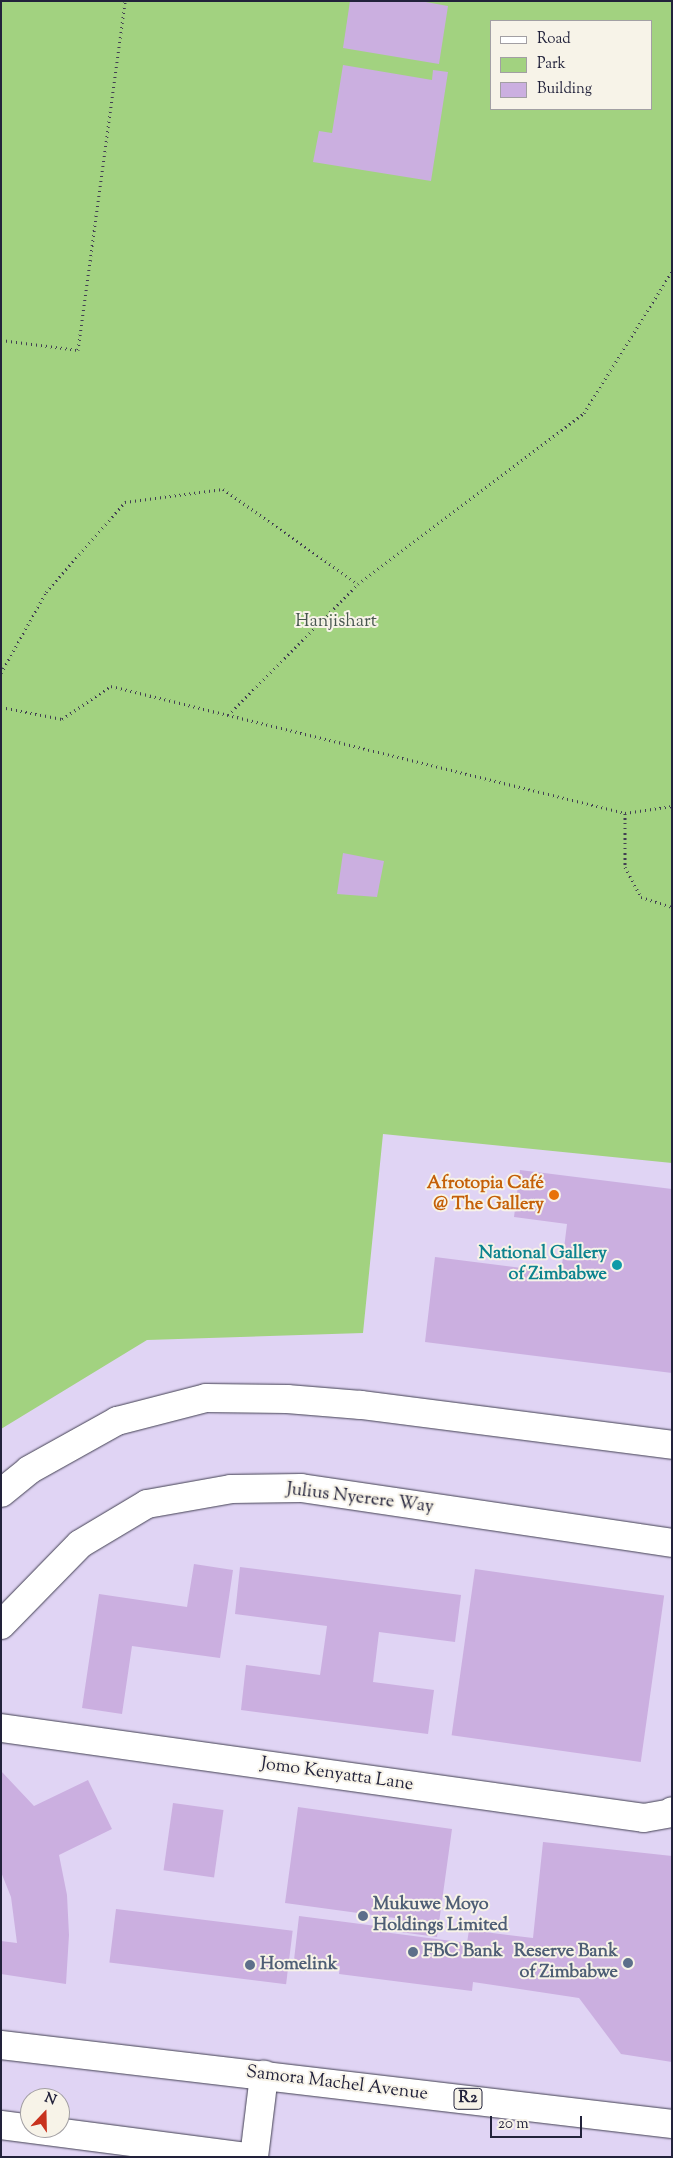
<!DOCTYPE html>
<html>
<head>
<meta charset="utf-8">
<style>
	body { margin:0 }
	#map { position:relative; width:673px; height:2158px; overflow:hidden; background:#f5e9d5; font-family:"Sorts Mill Goudy",serif }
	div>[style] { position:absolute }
	.built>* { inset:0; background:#e0d4f4 }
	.green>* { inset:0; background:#a2d280 }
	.building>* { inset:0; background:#cbafe0; transform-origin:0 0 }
	.path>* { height:3px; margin-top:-1.5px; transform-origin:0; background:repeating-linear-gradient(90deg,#424052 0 1px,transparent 0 5px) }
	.roads { filter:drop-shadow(0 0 1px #424052) drop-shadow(0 0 1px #424052) }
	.minor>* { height:28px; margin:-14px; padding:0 14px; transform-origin:14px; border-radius:14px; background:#fff }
	.major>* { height:28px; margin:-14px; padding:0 14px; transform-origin:14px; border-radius:14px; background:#fff }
	.highway>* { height:28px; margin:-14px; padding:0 14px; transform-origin:14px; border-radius:14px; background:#fff }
	.dots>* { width:14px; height:14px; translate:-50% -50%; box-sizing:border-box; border:2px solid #f7f3e8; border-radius:50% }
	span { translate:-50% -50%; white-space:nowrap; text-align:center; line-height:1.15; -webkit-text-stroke:4px #f7f3e8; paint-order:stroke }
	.shield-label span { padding:1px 4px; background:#f7f3e8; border:1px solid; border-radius:4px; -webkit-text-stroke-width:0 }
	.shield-label { font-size:16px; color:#22223b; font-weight:700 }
	.park-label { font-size:18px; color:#485750 }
	.food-label { font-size:18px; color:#c56008; font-weight:700 }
	.right { translate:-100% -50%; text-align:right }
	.culture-label { font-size:18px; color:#0d838f; font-weight:700 }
	.street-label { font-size:18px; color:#22223b }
	.service-label { font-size:18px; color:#4e5e75; font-weight:700 }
	.left { translate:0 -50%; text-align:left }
	.frame { position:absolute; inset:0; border:2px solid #22223b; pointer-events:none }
	.legend { position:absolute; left:490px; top:20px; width:162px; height:90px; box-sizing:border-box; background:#f7f3e8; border:1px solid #a29fa3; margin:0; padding:6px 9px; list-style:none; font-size:15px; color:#22223b }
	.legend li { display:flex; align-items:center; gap:10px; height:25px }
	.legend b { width:25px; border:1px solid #a29fa3 }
	.north { position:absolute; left:20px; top:2088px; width:50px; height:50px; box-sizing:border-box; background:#f7f3e8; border:1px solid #a29fa3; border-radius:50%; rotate:21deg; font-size:14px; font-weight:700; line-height:20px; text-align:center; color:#22223b }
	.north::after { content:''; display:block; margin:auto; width:18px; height:22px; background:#c8321e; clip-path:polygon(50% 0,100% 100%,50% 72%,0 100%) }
	.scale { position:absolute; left:490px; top:2116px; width:92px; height:22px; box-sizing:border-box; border:2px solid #22223b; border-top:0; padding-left:6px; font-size:15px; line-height:18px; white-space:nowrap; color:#22223b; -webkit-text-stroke:4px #f7f3e8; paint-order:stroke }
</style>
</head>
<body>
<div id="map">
	<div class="built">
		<i style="clip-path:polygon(evenodd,1px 1px,672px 1px,672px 2157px,1px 2157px,1px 1px,492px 21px,652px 21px,652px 109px,492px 109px,492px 21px,1px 1px,30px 2098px,60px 2098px,60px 2128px,30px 2128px,30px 2098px)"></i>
	</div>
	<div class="green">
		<i style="clip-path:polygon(evenodd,1px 1px,672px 1px,672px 1163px,383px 1134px,363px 1333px,147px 1340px,1px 1429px,1px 1px,492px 21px,652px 21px,652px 109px,492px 109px,492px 21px)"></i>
	</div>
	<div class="building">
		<i style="clip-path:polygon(350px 1px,420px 1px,448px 6px,439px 64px,343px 48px)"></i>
		<i style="clip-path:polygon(343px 65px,432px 80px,433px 70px,448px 72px,431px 181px,313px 162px,319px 131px,332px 133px)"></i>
		<i style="clip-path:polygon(343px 853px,384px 861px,377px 897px,337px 894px)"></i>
		<i style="clip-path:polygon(520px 1170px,672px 1189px,672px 1373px,425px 1342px,435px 1257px,561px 1273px,567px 1224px,514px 1217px)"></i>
		<i style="clip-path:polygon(194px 1564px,233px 1570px,220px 1658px,132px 1646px,122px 1714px,82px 1708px,99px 1594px,187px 1607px)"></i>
		<i style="clip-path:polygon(240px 1567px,461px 1595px,455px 1642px,379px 1632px,373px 1682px,434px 1690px,428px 1734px,241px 1710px,246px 1665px,320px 1675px,327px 1626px,235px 1614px)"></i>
		<i style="left:475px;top:1569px;width:191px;height:168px;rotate:8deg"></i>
		<i style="clip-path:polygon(1px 1771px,34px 1806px,88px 1780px,112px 1829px,59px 1855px,67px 1895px,69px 1935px,66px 1984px,1px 1974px,1px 1941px,17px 1943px,11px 1897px,1px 1872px)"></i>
		<i style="left:173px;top:1803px;width:51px;height:68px;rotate:8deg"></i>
		<i style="clip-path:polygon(298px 1807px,452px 1829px,437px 1937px,400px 1932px,402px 1919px,285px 1903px)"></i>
		<i style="clip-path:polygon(543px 1842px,672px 1856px,672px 2062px,621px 2054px,579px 1998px,473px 1982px,472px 1991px,339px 1974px,340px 1966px,294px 1960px,299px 1916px,384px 1927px,383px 1932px,467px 1943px,469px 1930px,533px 1938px)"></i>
		<i style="left:116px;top:1909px;width:178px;height:54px;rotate:7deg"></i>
	</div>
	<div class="path">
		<i style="left:1px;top:340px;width:78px;rotate:7.4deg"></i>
		<i style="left:78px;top:350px;width:352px;rotate:-82.3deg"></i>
		<i style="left:1px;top:673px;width:93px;rotate:-60.9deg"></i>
		<i style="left:46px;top:592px;width:120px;rotate:-48.7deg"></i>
		<i style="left:125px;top:502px;width:99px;rotate:-7.6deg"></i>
		<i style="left:223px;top:489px;width:165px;rotate:35.1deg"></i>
		<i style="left:1px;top:707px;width:62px;rotate:11.1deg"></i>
		<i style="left:62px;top:719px;width:59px;rotate:-34deg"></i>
		<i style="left:111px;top:686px;width:529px;rotate:13.88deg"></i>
		<i style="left:625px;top:813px;width:48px;rotate:-8.5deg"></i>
		<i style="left:228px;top:715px;width:185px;rotate:-45.2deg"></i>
		<i style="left:358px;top:584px;width:283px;rotate:-37.1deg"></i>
		<i style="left:584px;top:413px;width:167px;rotate:-58.2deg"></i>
		<i style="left:625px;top:813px;width:54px;rotate:90deg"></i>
		<i style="left:625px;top:867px;width:34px;rotate:62deg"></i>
		<i style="left:641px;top:897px;width:33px;rotate:18deg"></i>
	</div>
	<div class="roads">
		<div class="minor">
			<i style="left:1px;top:1728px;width:649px;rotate:7.97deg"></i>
			<i style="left:644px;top:1818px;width:27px;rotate:-10deg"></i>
			<i style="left:671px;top:1813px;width:2px;rotate:-63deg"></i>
			<i style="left:254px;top:2157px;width:83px;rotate:-83deg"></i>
		</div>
		<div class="major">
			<i style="left:1px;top:1493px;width:36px;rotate:-39deg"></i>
			<i style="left:29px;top:1470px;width:101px;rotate:-29.1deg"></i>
			<i style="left:117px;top:1421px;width:92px;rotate:-14.5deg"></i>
			<i style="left:206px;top:1398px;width:81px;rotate:0.7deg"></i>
			<i style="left:287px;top:1399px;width:74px;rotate:4.6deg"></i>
			<i style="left:361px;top:1405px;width:314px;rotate:7.3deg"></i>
			<i style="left:1px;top:1625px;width:113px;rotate:-45.7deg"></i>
			<i style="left:80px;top:1544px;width:78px;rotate:-30.8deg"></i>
			<i style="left:147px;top:1504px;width:85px;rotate:-10.1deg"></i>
			<i style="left:231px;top:1489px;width:70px;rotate:-0.8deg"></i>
			<i style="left:301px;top:1488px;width:375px;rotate:8.4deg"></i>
		</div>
		<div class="highway">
			<i style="left:1px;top:2045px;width:676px;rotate:6.71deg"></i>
			<i style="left:1px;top:2125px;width:247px;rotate:7.4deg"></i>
		</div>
	</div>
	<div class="dots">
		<i style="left:554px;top:1195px;background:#e8710a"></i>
		<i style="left:617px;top:1265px;background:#0f9aa8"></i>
		<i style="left:363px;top:1916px;background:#5c6f8a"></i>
		<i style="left:413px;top:1952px;background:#5c6f8a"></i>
		<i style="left:628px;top:1963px;background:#5c6f8a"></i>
		<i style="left:250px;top:1965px;background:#5c6f8a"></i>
	</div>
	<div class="shield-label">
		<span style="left:468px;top:2099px">R2</span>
	</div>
	<div class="park-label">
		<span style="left:336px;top:622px">Hanjishart</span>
	</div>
	<div class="food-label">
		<span class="right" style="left:544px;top:1195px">Afrotopia Café<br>@ The Gallery</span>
	</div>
	<div class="culture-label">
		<span class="right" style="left:607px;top:1265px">National Gallery<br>of Zimbabwe</span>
	</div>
	<div class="street-label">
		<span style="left:360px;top:1499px;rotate:7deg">Julius Nyerere Way</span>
		<span style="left:337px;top:1775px;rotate:8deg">Jomo Kenyatta Lane</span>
		<span style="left:337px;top:2084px;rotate:7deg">Samora Machel Avenue</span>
	</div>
	<div class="service-label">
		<span class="left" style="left:373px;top:1916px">Mukuwe Moyo<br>Holdings Limited</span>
		<span class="left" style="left:423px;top:1952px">FBC Bank</span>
		<span class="right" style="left:618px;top:1963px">Reserve Bank<br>of Zimbabwe</span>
		<span class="left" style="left:260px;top:1965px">Homelink</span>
	</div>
	<div class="frame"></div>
	<ul class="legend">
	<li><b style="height:6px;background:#fff"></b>Road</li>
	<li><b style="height:14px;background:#a2d280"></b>Park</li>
	<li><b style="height:14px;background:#cbafe0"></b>Building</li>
	</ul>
	<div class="north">N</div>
	<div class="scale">20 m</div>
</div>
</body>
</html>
